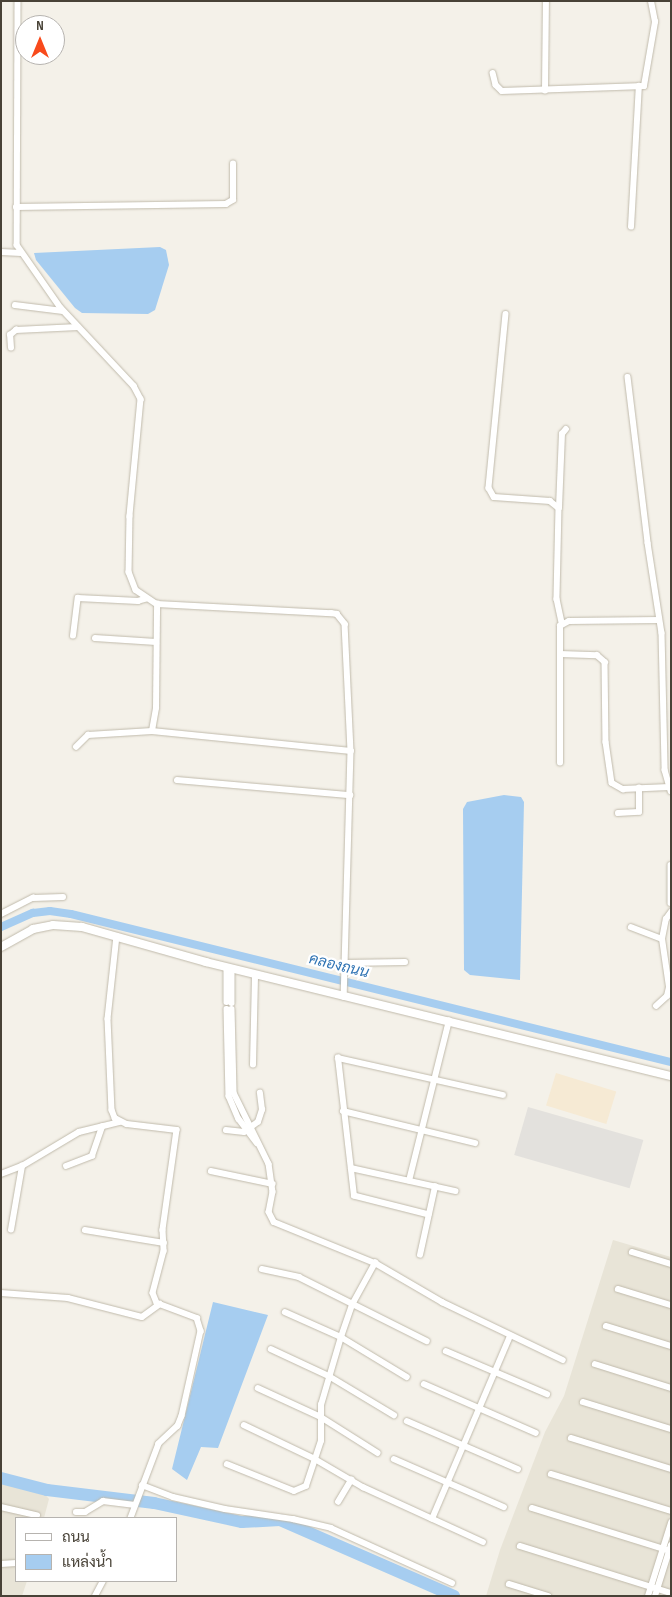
<!DOCTYPE html>
<html>
<head>
<meta charset="utf-8">
<style>
	body { margin:0 }
	#map { position:relative; width:672px; height:1597px; overflow:hidden; background:#f4f1e9; font-family:"Sofia Sans Condensed",Sarabun,sans-serif }
	div>[style] { position:absolute }
	.residential>* { inset:0; background:#e8e4d7 }
	.commercial>* { inset:0; background:#f6ead4; transform-origin:0 0 }
	.parking>* { inset:0; background:#e3e1dd; transform-origin:0 0 }
	.water>* { inset:0; background:#a6cdf0 }
	.canal>* { height:8px; margin:-4px; padding:0 4px; transform-origin:4px; border-radius:4px; background:#a6cdf0 }
	.river>* { height:12px; margin:-6px; padding:0 6px; transform-origin:6px; border-radius:6px; background:#a6cdf0 }
	.roads { filter:drop-shadow(0 0 1px #c0baab) drop-shadow(0 0 1px #c0baab) }
	.minor>* { height:5.5px; margin:-2.75px; padding:0 2.75px; transform-origin:2.75px; border-radius:2.75px; background:#fff }
	.tertiary>* { height:8px; margin:-4px; padding:0 4px; transform-origin:4px; border-radius:4px; background:#fff }
	span { translate:-50% -50%; white-space:nowrap; text-align:center; line-height:1.15; -webkit-text-stroke:4.5px #fff; paint-order:stroke }
	.water-label { font-size:15px; color:#3074b4; font-style:italic }
	.frame { position:absolute; inset:0; border:2px solid #484237; pointer-events:none }
	.legend { position:absolute; left:15px; top:1517px; width:162px; height:65px; box-sizing:border-box; background:#fff; border:1px solid #b6b3af; margin:0; padding:6px 9px; list-style:none; font-size:15px; color:#484237 }
	.legend li { display:flex; align-items:center; gap:10px; height:25px }
	.legend b { width:25px; border:1px solid #b6b3af }
	.north { position:absolute; left:15px; top:15px; width:50px; height:50px; box-sizing:border-box; background:#fff; border:1px solid #b6b3af; border-radius:50%; rotate:0deg; font-size:14px; font-weight:700; line-height:20px; text-align:center; color:#484237 }
	.north::after { content:''; display:block; margin:auto; width:18px; height:22px; background:#f84a1c; clip-path:polygon(50% 0,100% 100%,50% 72%,0 100%) }
</style>
</head>
<body>
<div id="map">
	<div class="residential">
		<i style="clip-path:polygon(613px 1240px,671px 1257px,671px 1596px,486px 1596px,500px 1550px,545px 1432px,564px 1396px)"></i>
		<i style="clip-path:polygon(1px 1482px,42px 1491px,49px 1499px,44px 1518px,16px 1518px,16px 1581px,27px 1581px,22px 1596px,1px 1596px)"></i>
	</div>
	<div class="commercial">
		<i style="left:556px;top:1073px;width:63px;height:34px;rotate:17deg"></i>
	</div>
	<div class="parking">
		<i style="left:528px;top:1107px;width:120px;height:50px;rotate:16deg"></i>
	</div>
	<div class="water">
		<i style="clip-path:polygon(160px 247px,166px 250px,169px 265px,155px 310px,148px 314px,82px 313px,75px 308px,36px 260px,34px 253px)"></i>
		<i style="clip-path:polygon(504px 795px,521px 797px,524px 802px,520px 980px,470px 975px,464px 970px,463px 809px,467px 802px)"></i>
		<i style="clip-path:polygon(213px 1302px,268px 1315px,218px 1448px,201px 1447px,187px 1480px,172px 1469px)"></i>
	</div>
	<div class="canal">
		<i style="left:1px;top:927px;width:35px;rotate:-24deg"></i>
		<i style="left:33px;top:913px;width:17px;rotate:-7deg"></i>
		<i style="left:50px;top:911px;width:21px;rotate:8deg"></i>
		<i style="left:71px;top:914px;width:618px;rotate:13.86deg"></i>
	</div>
	<div class="river">
		<i style="left:1px;top:1478px;width:48px;rotate:14.6deg"></i>
		<i style="left:47px;top:1490px;width:108px;rotate:6.9deg"></i>
		<i style="left:154px;top:1503px;width:90px;rotate:12.2deg"></i>
		<i style="left:242px;top:1522px;width:38px;rotate:-3deg"></i>
		<i style="left:280px;top:1520px;width:190px;rotate:23.6deg"></i>
	</div>
	<div class="roads">
		<div class="minor">
			<i style="left:18px;top:1px;width:244px;rotate:90.2deg"></i>
			<i style="left:17px;top:245px;width:77px;rotate:55.1deg"></i>
			<i style="left:61px;top:308px;width:107px;rotate:46.9deg"></i>
			<i style="left:134px;top:386px;width:15px;rotate:62deg"></i>
			<i style="left:141px;top:399px;width:118px;rotate:95.4deg"></i>
			<i style="left:130px;top:516px;width:56px;rotate:91deg"></i>
			<i style="left:129px;top:572px;width:19px;rotate:69deg"></i>
			<i style="left:136px;top:590px;width:25px;rotate:34deg"></i>
			<i style="left:157px;top:604px;width:174px;rotate:3deg"></i>
			<i style="left:331px;top:613px;width:6px;rotate:9deg"></i>
			<i style="left:337px;top:614px;width:13px;rotate:51deg"></i>
			<i style="left:345px;top:624px;width:127px;rotate:87.3deg"></i>
			<i style="left:351px;top:751px;width:246px;rotate:91.6deg"></i>
			<i style="left:493px;top:73px;width:12px;rotate:76deg"></i>
			<i style="left:496px;top:85px;width:8px;rotate:45deg"></i>
			<i style="left:502px;top:91px;width:142px;rotate:-2deg"></i>
			<i style="left:644px;top:86px;width:65px;rotate:-80.2deg"></i>
			<i style="left:655px;top:22px;width:21px;rotate:-101deg"></i>
			<i style="left:545px;top:91px;width:90px;rotate:-89.4deg"></i>
			<i style="left:16px;top:207px;width:210px;rotate:-0.8deg"></i>
			<i style="left:226px;top:204px;width:8px;rotate:-30deg"></i>
			<i style="left:233px;top:200px;width:36px;rotate:-90deg"></i>
			<i style="left:631px;top:227px;width:141px;rotate:-86.8deg"></i>
			<i style="left:1px;top:252px;width:20px;rotate:3deg"></i>
			<i style="left:15px;top:305px;width:48px;rotate:7.1deg"></i>
			<i style="left:506px;top:314px;width:175px;rotate:95.6deg"></i>
			<i style="left:489px;top:488px;width:10px;rotate:61deg"></i>
			<i style="left:494px;top:497px;width:56px;rotate:4.1deg"></i>
			<i style="left:550px;top:501px;width:11px;rotate:38deg"></i>
			<i style="left:559px;top:508px;width:91px;rotate:91.3deg"></i>
			<i style="left:557px;top:599px;width:24px;rotate:78deg"></i>
			<i style="left:11px;top:348px;width:13px;rotate:-94deg"></i>
			<i style="left:10px;top:335px;width:8px;rotate:-40deg"></i>
			<i style="left:16px;top:330px;width:62px;rotate:-2.8deg"></i>
			<i style="left:628px;top:377px;width:167px;rotate:83.1deg"></i>
			<i style="left:648px;top:543px;width:91px;rotate:81.2deg"></i>
			<i style="left:662px;top:633px;width:137px;rotate:88.7deg"></i>
			<i style="left:665px;top:770px;width:22px;rotate:74deg"></i>
			<i style="left:559px;top:508px;width:74px;rotate:-87.7deg"></i>
			<i style="left:562px;top:434px;width:6px;rotate:-51deg"></i>
			<i style="left:73px;top:636px;width:38px;rotate:-83deg"></i>
			<i style="left:78px;top:598px;width:60px;rotate:2.9deg"></i>
			<i style="left:138px;top:601px;width:7px;rotate:-16deg"></i>
			<i style="left:95px;top:638px;width:61px;rotate:3.8deg"></i>
			<i style="left:560px;top:654px;width:37px;rotate:2deg"></i>
			<i style="left:597px;top:655px;width:11px;rotate:41deg"></i>
			<i style="left:605px;top:662px;width:80px;rotate:89.3deg"></i>
			<i style="left:606px;top:742px;width:41px;rotate:81.7deg"></i>
			<i style="left:612px;top:783px;width:13px;rotate:29deg"></i>
			<i style="left:623px;top:789px;width:46px;rotate:-2.5deg"></i>
			<i style="left:152px;top:731px;width:200px;rotate:5.7deg"></i>
			<i style="left:76px;top:747px;width:17px;rotate:-45deg"></i>
			<i style="left:88px;top:735px;width:64px;rotate:-3.6deg"></i>
			<i style="left:152px;top:731px;width:23px;rotate:-80deg"></i>
			<i style="left:156px;top:708px;width:104px;rotate:-89.4deg"></i>
			<i style="left:560px;top:763px;width:137px;rotate:-90deg"></i>
			<i style="left:560px;top:626px;width:10px;rotate:-29deg"></i>
			<i style="left:569px;top:621px;width:90px;rotate:-0.6deg"></i>
			<i style="left:177px;top:780px;width:174px;rotate:5deg"></i>
			<i style="left:618px;top:813px;width:21px;rotate:-3deg"></i>
			<i style="left:639px;top:812px;width:24px;rotate:-90deg"></i>
			<i style="left:671px;top:865px;width:38px;rotate:90deg"></i>
			<i style="left:1px;top:914px;width:36px;rotate:-27deg"></i>
			<i style="left:33px;top:898px;width:30px;rotate:-2deg"></i>
			<i style="left:631px;top:927px;width:33px;rotate:21deg"></i>
			<i style="left:117px;top:936px;width:83px;rotate:96.2deg"></i>
			<i style="left:108px;top:1019px;width:91px;rotate:87.5deg"></i>
			<i style="left:112px;top:1110px;width:9px;rotate:69deg"></i>
			<i style="left:115px;top:1118px;width:13px;rotate:27deg"></i>
			<i style="left:127px;top:1124px;width:50px;rotate:6.8deg"></i>
			<i style="left:177px;top:1130px;width:101px;rotate:98deg"></i>
			<i style="left:163px;top:1230px;width:21px;rotate:87deg"></i>
			<i style="left:164px;top:1251px;width:43px;rotate:104.7deg"></i>
			<i style="left:153px;top:1293px;width:11px;rotate:68deg"></i>
			<i style="left:157px;top:1303px;width:43px;rotate:20.6deg"></i>
			<i style="left:197px;top:1318px;width:14px;rotate:73deg"></i>
			<i style="left:201px;top:1331px;width:87px;rotate:102.6deg"></i>
			<i style="left:182px;top:1416px;width:11px;rotate:112deg"></i>
			<i style="left:178px;top:1426px;width:26px;rotate:137deg"></i>
			<i style="left:159px;top:1444px;width:79px;rotate:110.7deg"></i>
			<i style="left:345px;top:963px;width:60px;rotate:-1deg"></i>
			<i style="left:227px;top:968px;width:34px;rotate:90deg"></i>
			<i style="left:232px;top:969px;width:34px;rotate:90deg"></i>
			<i style="left:656px;top:1006px;width:15px;rotate:-42deg"></i>
			<i style="left:667px;top:996px;width:9px;rotate:-77deg"></i>
			<i style="left:669px;top:987px;width:49px;rotate:-98.3deg"></i>
			<i style="left:662px;top:939px;width:20px;rotate:-79deg"></i>
			<i style="left:666px;top:919px;width:9px;rotate:-54deg"></i>
			<i style="left:227px;top:1009px;width:87px;rotate:88.7deg"></i>
			<i style="left:229px;top:1096px;width:25px;rotate:67deg"></i>
			<i style="left:239px;top:1119px;width:30px;rotate:53deg"></i>
			<i style="left:232px;top:1009px;width:84px;rotate:88.6deg"></i>
			<i style="left:234px;top:1093px;width:79px;rotate:63.8deg"></i>
			<i style="left:269px;top:1164px;width:28px;rotate:82deg"></i>
			<i style="left:273px;top:1192px;width:20px;rotate:101deg"></i>
			<i style="left:269px;top:1212px;width:11px;rotate:63deg"></i>
			<i style="left:274px;top:1222px;width:109px;rotate:22.1deg"></i>
			<i style="left:375px;top:1263px;width:78px;rotate:30.2deg"></i>
			<i style="left:442px;top:1302px;width:134px;rotate:25.6deg"></i>
			<i style="left:253px;top:1065px;width:90px;rotate:-88.7deg"></i>
			<i style="left:343px;top:1111px;width:136px;rotate:13.6deg"></i>
			<i style="left:226px;top:1130px;width:18px;rotate:6deg"></i>
			<i style="left:244px;top:1132px;width:17px;rotate:-36deg"></i>
			<i style="left:258px;top:1122px;width:13px;rotate:-72deg"></i>
			<i style="left:262px;top:1110px;width:17px;rotate:-97deg"></i>
			<i style="left:66px;top:1166px;width:28px;rotate:-21deg"></i>
			<i style="left:92px;top:1156px;width:31px;rotate:-71deg"></i>
			<i style="left:351px;top:1168px;width:107px;rotate:12.4deg"></i>
			<i style="left:211px;top:1171px;width:63px;rotate:11.8deg"></i>
			<i style="left:1px;top:1174px;width:22px;rotate:-21deg"></i>
			<i style="left:22px;top:1166px;width:66px;rotate:-30.8deg"></i>
			<i style="left:79px;top:1132px;width:42px;rotate:-13.7deg"></i>
			<i style="left:409px;top:1181px;width:165px;rotate:-76deg"></i>
			<i style="left:429px;top:1215px;width:77px;rotate:-165.8deg"></i>
			<i style="left:354px;top:1196px;width:139px;rotate:-96.6deg"></i>
			<i style="left:338px;top:1058px;width:169px;rotate:12.6deg"></i>
			<i style="left:11px;top:1230px;width:65px;rotate:-80.2deg"></i>
			<i style="left:85px;top:1230px;width:80px;rotate:9.3deg"></i>
			<i style="left:632px;top:1252px;width:41px;rotate:17.1deg"></i>
			<i style="left:420px;top:1255px;width:70px;rotate:-77.6deg"></i>
			<i style="left:262px;top:1269px;width:38px;rotate:12deg"></i>
			<i style="left:299px;top:1277px;width:143px;rotate:26.6deg"></i>
			<i style="left:618px;top:1289px;width:55px;rotate:16.8deg"></i>
			<i style="left:1px;top:1293px;width:67px;rotate:4.3deg"></i>
			<i style="left:68px;top:1298px;width:76px;rotate:14.4deg"></i>
			<i style="left:142px;top:1317px;width:22px;rotate:-36deg"></i>
			<i style="left:285px;top:1312px;width:61px;rotate:24.1deg"></i>
			<i style="left:341px;top:1337px;width:77px;rotate:31.2deg"></i>
			<i style="left:606px;top:1326px;width:68px;rotate:17.1deg"></i>
			<i style="left:271px;top:1349px;width:64px;rotate:25deg"></i>
			<i style="left:329px;top:1376px;width:76px;rotate:31deg"></i>
			<i style="left:446px;top:1351px;width:110px;rotate:23.1deg"></i>
			<i style="left:595px;top:1364px;width:80px;rotate:17.5deg"></i>
			<i style="left:424px;top:1384px;width:122px;rotate:23.6deg"></i>
			<i style="left:258px;top:1388px;width:69px;rotate:24.7deg"></i>
			<i style="left:321px;top:1417px;width:67px;rotate:32.3deg"></i>
			<i style="left:583px;top:1402px;width:92px;rotate:17.1deg"></i>
			<i style="left:407px;top:1421px;width:121px;rotate:23.4deg"></i>
			<i style="left:244px;top:1425px;width:79px;rotate:25.6deg"></i>
			<i style="left:315px;top:1459px;width:56px;rotate:30.3deg"></i>
			<i style="left:363px;top:1487px;width:132px;rotate:24.6deg"></i>
			<i style="left:571px;top:1438px;width:105px;rotate:17.2deg"></i>
			<i style="left:394px;top:1459px;width:120px;rotate:23.6deg"></i>
			<i style="left:227px;top:1464px;width:72px;rotate:21.9deg"></i>
			<i style="left:294px;top:1491px;width:13px;rotate:-23deg"></i>
			<i style="left:306px;top:1486px;width:47px;rotate:-71.6deg"></i>
			<i style="left:321px;top:1441px;width:36px;rotate:-90deg"></i>
			<i style="left:321px;top:1405px;width:71px;rotate:-73.6deg"></i>
			<i style="left:341px;top:1337px;width:36px;rotate:-71deg"></i>
			<i style="left:353px;top:1303px;width:46px;rotate:-61.2deg"></i>
			<i style="left:551px;top:1474px;width:126px;rotate:17.1deg"></i>
			<i style="left:142px;top:1485px;width:33px;rotate:21deg"></i>
			<i style="left:173px;top:1497px;width:53px;rotate:13deg"></i>
			<i style="left:225px;top:1509px;width:69px;rotate:8.4deg"></i>
			<i style="left:293px;top:1519px;width:39px;rotate:13deg"></i>
			<i style="left:331px;top:1528px;width:133px;rotate:24.4deg"></i>
			<i style="left:338px;top:1502px;width:26px;rotate:-59deg"></i>
			<i style="left:1px;top:1507px;width:37px;rotate:13deg"></i>
			<i style="left:532px;top:1508px;width:145px;rotate:17.2deg"></i>
			<i style="left:76px;top:1512px;width:9px"></i>
			<i style="left:85px;top:1512px;width:21px;rotate:-31deg"></i>
			<i style="left:103px;top:1501px;width:32px;rotate:7deg"></i>
			<i style="left:432px;top:1519px;width:199px;rotate:-66.9deg"></i>
			<i style="left:520px;top:1546px;width:158px;rotate:17.3deg"></i>
			<i style="left:1px;top:1564px;width:15px;rotate:-4deg"></i>
			<i style="left:509px;top:1584px;width:41px;rotate:17.1deg"></i>
			<i style="left:95px;top:1596px;width:17px;rotate:-62deg"></i>
			<i style="left:648px;top:1596px;width:77px;rotate:-72.5deg"></i>
			<i style="left:655px;top:1596px;width:53px;rotate:-72.6deg"></i>
		</div>
		<div class="tertiary">
			<i style="left:1px;top:947px;width:37px;rotate:-29deg"></i>
			<i style="left:33px;top:929px;width:20px;rotate:-11deg"></i>
			<i style="left:53px;top:925px;width:29px;rotate:4deg"></i>
			<i style="left:82px;top:927px;width:129px;rotate:15.8deg"></i>
			<i style="left:206px;top:962px;width:479px;rotate:13.8deg"></i>
		</div>
	</div>
	<div class="water-label">
		<span style="left:339px;top:966px;rotate:14deg">คลองถนน</span>
	</div>
	<div class="frame"></div>
	<ul class="legend">
	<li><b style="height:6px;background:#fff"></b>ถนน</li>
	<li><b style="height:14px;background:#a6cdf0"></b>แหล่งน้ำ</li>
	</ul>
	<div class="north">N</div>
</div>
</body>
</html>
